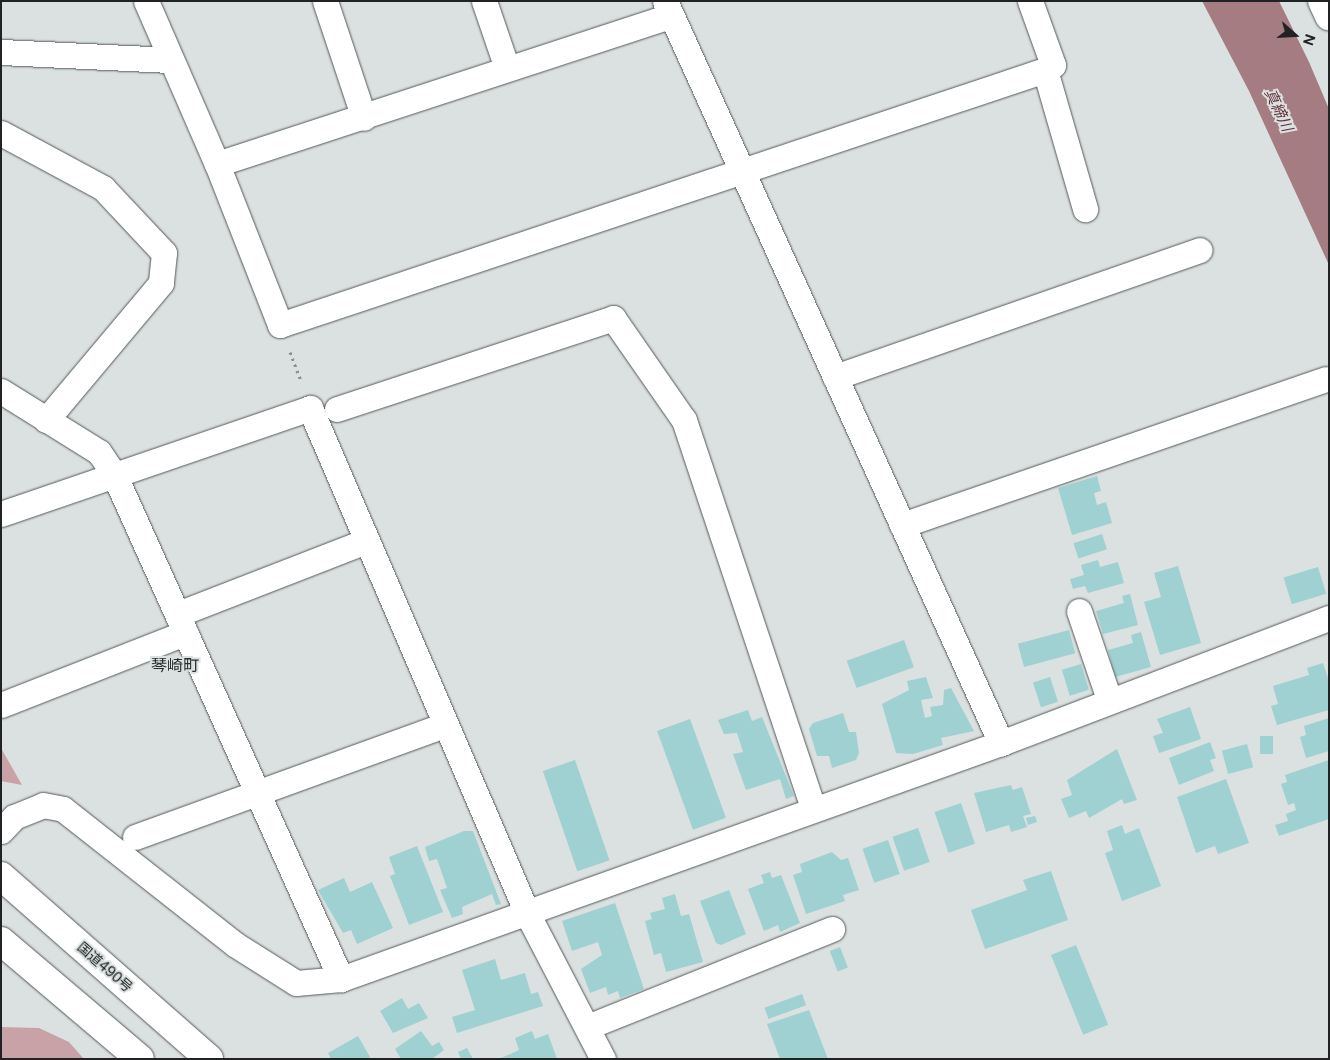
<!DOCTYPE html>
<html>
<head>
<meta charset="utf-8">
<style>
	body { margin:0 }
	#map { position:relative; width:1330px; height:1060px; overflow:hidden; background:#dbe1e1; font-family:"Public Sans","Noto Sans JP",sans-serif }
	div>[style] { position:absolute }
	.green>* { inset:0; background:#c9a2a7 }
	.water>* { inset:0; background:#a47c81 }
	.building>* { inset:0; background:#9fd0d2; transform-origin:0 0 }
	.path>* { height:3px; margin-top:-1.5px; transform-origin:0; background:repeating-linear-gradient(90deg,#8b8f90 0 2.5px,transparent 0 6.5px) }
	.roads { filter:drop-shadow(0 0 1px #535859) drop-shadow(0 0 1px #535859) }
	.minor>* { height:25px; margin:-12.5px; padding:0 12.5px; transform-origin:12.5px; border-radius:12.5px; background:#fff }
	.tertiary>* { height:28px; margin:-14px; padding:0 14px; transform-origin:14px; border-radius:14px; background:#fff }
	.trunk>* { height:28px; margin:-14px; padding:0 14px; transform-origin:14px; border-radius:14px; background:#fff }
	span { translate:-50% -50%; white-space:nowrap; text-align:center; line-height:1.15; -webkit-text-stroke:4px #dbe1e1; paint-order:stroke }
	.street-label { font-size:14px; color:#202223 }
	.water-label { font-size:15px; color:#67303a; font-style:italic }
	.quarter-label { font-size:16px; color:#272c2c }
	.frame { position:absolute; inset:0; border:2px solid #202223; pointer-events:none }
	.north { position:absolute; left:1270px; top:10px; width:50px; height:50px; -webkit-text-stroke:4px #dbe1e1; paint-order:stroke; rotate:109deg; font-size:14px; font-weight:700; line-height:20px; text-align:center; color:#202223 }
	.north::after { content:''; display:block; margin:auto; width:18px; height:22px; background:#202223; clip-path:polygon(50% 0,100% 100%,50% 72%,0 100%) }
</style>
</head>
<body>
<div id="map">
	<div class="green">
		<i style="clip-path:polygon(1px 748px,22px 785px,1px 781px)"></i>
		<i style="clip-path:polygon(1px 1027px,39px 1028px,69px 1042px,84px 1059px,1px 1059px)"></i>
	</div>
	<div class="water">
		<i style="clip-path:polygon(1202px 1px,1279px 1px,1309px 62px,1329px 109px,1329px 265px,1249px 91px)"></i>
	</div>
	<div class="building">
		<i style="clip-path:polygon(1097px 476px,1101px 491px,1094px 493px,1097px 505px,1106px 502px,1112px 523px,1072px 535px,1058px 488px)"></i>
		<i style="left:1102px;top:534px;width:16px;height:30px;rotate:72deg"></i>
		<i style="clip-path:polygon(1098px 560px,1100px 567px,1118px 562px,1124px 583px,1088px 593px,1085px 586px,1073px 589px,1070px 579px,1084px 575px,1081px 565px)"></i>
		<i style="clip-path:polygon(1178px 566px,1201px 643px,1160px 655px,1144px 602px,1161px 597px,1154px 573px)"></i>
		<i style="left:1318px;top:567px;width:28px;height:36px;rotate:73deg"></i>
		<i style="clip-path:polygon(1130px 594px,1138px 625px,1103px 634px,1096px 611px,1124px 603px,1122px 596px)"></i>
		<i style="left:1069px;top:630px;width:24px;height:53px;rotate:75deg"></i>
		<i style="clip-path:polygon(1141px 632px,1151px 667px,1115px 677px,1108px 650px,1133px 643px,1131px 635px)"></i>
		<i style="left:904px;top:640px;width:29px;height:61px;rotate:70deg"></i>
		<i style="clip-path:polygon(1323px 663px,1329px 681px,1329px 710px,1277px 725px,1271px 706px,1278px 704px,1273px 686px,1309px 675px,1307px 668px)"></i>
		<i style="left:1081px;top:664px;width:27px;height:20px;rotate:73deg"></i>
		<i style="clip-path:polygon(926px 677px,933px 698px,921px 700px,925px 718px,932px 716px,930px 707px,943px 705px,944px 690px,951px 688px,974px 731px,941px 738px,943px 745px,913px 754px,896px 753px,882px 704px,909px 690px,907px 681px)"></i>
		<i style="left:1050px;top:677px;width:26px;height:18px;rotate:72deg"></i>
		<i style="clip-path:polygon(1190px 707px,1201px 739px,1159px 753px,1153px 736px,1163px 733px,1157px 719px)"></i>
		<i style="clip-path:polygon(748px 710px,752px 721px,762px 717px,794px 796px,786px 799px,780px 779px,746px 790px,733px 754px,743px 752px,737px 733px,724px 734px,718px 720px)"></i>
		<i style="clip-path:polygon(843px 713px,849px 732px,856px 732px,859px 753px,856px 760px,832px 768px,829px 756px,817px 756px,809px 729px,813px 723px)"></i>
		<i style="clip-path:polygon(1329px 718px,1329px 751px,1306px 758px,1300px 737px,1306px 735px,1304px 726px)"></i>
		<i style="left:690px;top:719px;width:105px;height:35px;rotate:70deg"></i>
		<i style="left:1260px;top:736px;width:13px;height:18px"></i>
		<i style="clip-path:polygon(1210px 742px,1216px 758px,1210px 760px,1214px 771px,1179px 785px,1169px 758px)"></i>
		<i style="left:1247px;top:744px;width:24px;height:26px;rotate:75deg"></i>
		<i style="clip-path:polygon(1117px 749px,1137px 800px,1124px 804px,1122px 799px,1089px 818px,1086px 811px,1069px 818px,1061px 799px,1072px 795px,1067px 780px)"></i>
		<i style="left:575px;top:760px;width:106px;height:34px;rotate:71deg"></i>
		<i style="clip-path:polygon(1329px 760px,1329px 819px,1279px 836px,1275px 825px,1288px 821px,1286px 814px,1296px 810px,1294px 803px,1288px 805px,1281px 784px,1287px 782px,1285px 775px)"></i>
		<i style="clip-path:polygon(1226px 779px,1249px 843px,1218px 854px,1215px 846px,1196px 853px,1177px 797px)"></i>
		<i style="clip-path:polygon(1011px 785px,1013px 790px,1022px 787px,1031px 814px,1023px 816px,1027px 827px,1011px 832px,1009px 825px,986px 832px,974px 793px)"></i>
		<i style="left:961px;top:803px;width:43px;height:28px;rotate:71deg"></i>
		<i style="clip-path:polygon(1035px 816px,1037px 822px,1028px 825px,1026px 818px)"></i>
		<i style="clip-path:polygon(1122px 825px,1125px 834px,1139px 828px,1161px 886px,1122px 901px,1105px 853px,1113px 850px,1107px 831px)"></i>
		<i style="left:918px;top:828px;width:36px;height:27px;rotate:71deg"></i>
		<i style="clip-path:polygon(464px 831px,473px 831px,501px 904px,496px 905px,492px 894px,462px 907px,463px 914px,452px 918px,440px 890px,447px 888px,437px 859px,429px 861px,425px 847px)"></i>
		<i style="left:888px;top:840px;width:36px;height:27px;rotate:71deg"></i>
		<i style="clip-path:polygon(417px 846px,443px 912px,409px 925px,390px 876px,395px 874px,389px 857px)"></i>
		<i style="clip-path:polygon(832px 852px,841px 860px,848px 858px,859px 890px,843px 895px,845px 901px,806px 914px,793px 875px,802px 872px,800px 864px)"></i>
		<i style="clip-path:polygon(1051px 871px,1068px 920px,985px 949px,971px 910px,1027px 890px,1023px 880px)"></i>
		<i style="clip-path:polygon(770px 872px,772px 878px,781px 875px,800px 923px,780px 932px,778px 925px,764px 931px,748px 889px,764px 883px,761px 875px)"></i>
		<i style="clip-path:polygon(344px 878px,350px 892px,372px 882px,393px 928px,357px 944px,351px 930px,343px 933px,318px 890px)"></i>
		<i style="clip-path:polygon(729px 890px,746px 934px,721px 945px,716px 943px,700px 901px)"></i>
		<i style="clip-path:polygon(675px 894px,681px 916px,689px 914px,703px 962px,666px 972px,661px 953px,654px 955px,645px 921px,652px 919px,650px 913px,665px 909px,662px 898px)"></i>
		<i style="clip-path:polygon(615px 903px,644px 989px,620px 998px,618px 991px,608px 995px,606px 987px,590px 993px,581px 969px,602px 955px,598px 942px,572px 951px,562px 921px)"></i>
		<i style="left:1076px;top:945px;width:86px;height:27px;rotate:68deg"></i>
		<i style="left:840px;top:947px;width:22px;height:11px;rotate:69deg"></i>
		<i style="clip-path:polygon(495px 959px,501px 980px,525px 973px,531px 994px,538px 992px,543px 1006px,457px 1033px,452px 1017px,475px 1010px,462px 970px)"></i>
		<i style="left:802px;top:994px;width:12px;height:40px;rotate:70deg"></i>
		<i style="clip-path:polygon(402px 998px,408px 1009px,419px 1003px,428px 1018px,393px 1033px,380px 1011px)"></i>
		<i style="clip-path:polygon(809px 1010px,828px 1059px,780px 1059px,767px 1024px)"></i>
		<i style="clip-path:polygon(421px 1031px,432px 1046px,439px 1042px,444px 1050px,432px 1059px,401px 1059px,395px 1049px)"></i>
		<i style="clip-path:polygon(532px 1031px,535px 1039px,548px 1034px,557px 1059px,499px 1059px,519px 1050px,515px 1038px)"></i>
		<i style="clip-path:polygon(358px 1036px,371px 1059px,331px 1059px,328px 1053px)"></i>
		<i style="clip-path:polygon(467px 1048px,473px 1059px,461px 1059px,458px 1052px)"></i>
	</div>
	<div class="path">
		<i style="left:290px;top:352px;width:31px;rotate:69deg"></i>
	</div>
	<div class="roads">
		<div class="minor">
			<i style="left:146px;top:1px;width:178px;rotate:66.5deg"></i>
			<i style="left:217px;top:164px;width:173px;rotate:68.6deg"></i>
			<i style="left:280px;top:325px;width:806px;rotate:-18.43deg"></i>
			<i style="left:325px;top:1px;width:123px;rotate:71.6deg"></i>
			<i style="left:484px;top:1px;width:71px;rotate:71.1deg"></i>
			<i style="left:665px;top:1px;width:815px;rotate:65.64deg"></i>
			<i style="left:1030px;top:1px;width:68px;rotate:70.2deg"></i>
			<i style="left:1053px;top:65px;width:9px;rotate:148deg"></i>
			<i style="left:1045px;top:70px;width:145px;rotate:73.9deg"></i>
			<i style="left:1px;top:52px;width:169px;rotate:2.7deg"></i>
			<i style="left:1px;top:133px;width:116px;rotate:28.3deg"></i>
			<i style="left:103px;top:188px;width:89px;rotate:46.8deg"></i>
			<i style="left:164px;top:253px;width:30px;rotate:96deg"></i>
			<i style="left:161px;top:283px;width:179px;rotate:130deg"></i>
			<i style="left:217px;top:164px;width:478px;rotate:-18.1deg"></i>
			<i style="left:835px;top:377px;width:386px;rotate:-19.2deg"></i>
			<i style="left:1px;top:391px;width:115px;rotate:31.9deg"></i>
			<i style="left:99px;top:452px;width:27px;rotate:56deg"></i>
			<i style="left:114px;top:474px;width:554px;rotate:65.8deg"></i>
			<i style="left:337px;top:409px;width:291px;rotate:-18.2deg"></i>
			<i style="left:613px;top:318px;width:124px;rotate:55.2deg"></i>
			<i style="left:684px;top:420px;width:409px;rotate:71.6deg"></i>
			<i style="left:1px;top:514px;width:327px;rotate:-18.9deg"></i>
			<i style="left:310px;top:408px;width:550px;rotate:66.75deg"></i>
			<i style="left:527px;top:913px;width:165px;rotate:62.5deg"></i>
			<i style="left:902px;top:525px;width:448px;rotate:-19deg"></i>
			<i style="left:1079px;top:611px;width:93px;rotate:71.2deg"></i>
			<i style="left:178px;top:614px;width:202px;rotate:-21.2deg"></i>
			<i style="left:1px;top:705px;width:198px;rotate:-21.4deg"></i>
			<i style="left:1px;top:831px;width:19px;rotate:-47deg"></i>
			<i style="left:14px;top:817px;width:31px;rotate:-22deg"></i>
			<i style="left:43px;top:805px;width:20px;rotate:11deg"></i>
			<i style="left:63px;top:809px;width:220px;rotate:38.2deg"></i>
			<i style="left:236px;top:945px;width:71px;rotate:32.3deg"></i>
			<i style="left:296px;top:983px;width:45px;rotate:-5.1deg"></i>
			<i style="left:341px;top:979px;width:701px;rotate:-19.68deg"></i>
			<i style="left:1001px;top:743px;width:351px;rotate:-20.9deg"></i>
			<i style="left:135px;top:837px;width:329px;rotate:-19.9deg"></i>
			<i style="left:587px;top:1027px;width:264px;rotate:-21.8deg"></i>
		</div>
		<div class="tertiary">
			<i style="left:1322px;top:1px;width:17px;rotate:65deg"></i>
		</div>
		<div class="trunk">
			<i style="left:1px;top:876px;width:277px;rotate:41.3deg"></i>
			<i style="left:1px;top:941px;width:182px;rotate:40.3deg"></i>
		</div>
	</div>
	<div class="street-label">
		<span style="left:105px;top:967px;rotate:41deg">国道490号</span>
	</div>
	<div class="water-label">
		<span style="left:1279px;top:110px;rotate:65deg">真締川</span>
	</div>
	<div class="quarter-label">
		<span style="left:175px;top:666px">琴崎町</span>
	</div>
	<div class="frame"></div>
	<div class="north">N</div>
</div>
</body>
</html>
